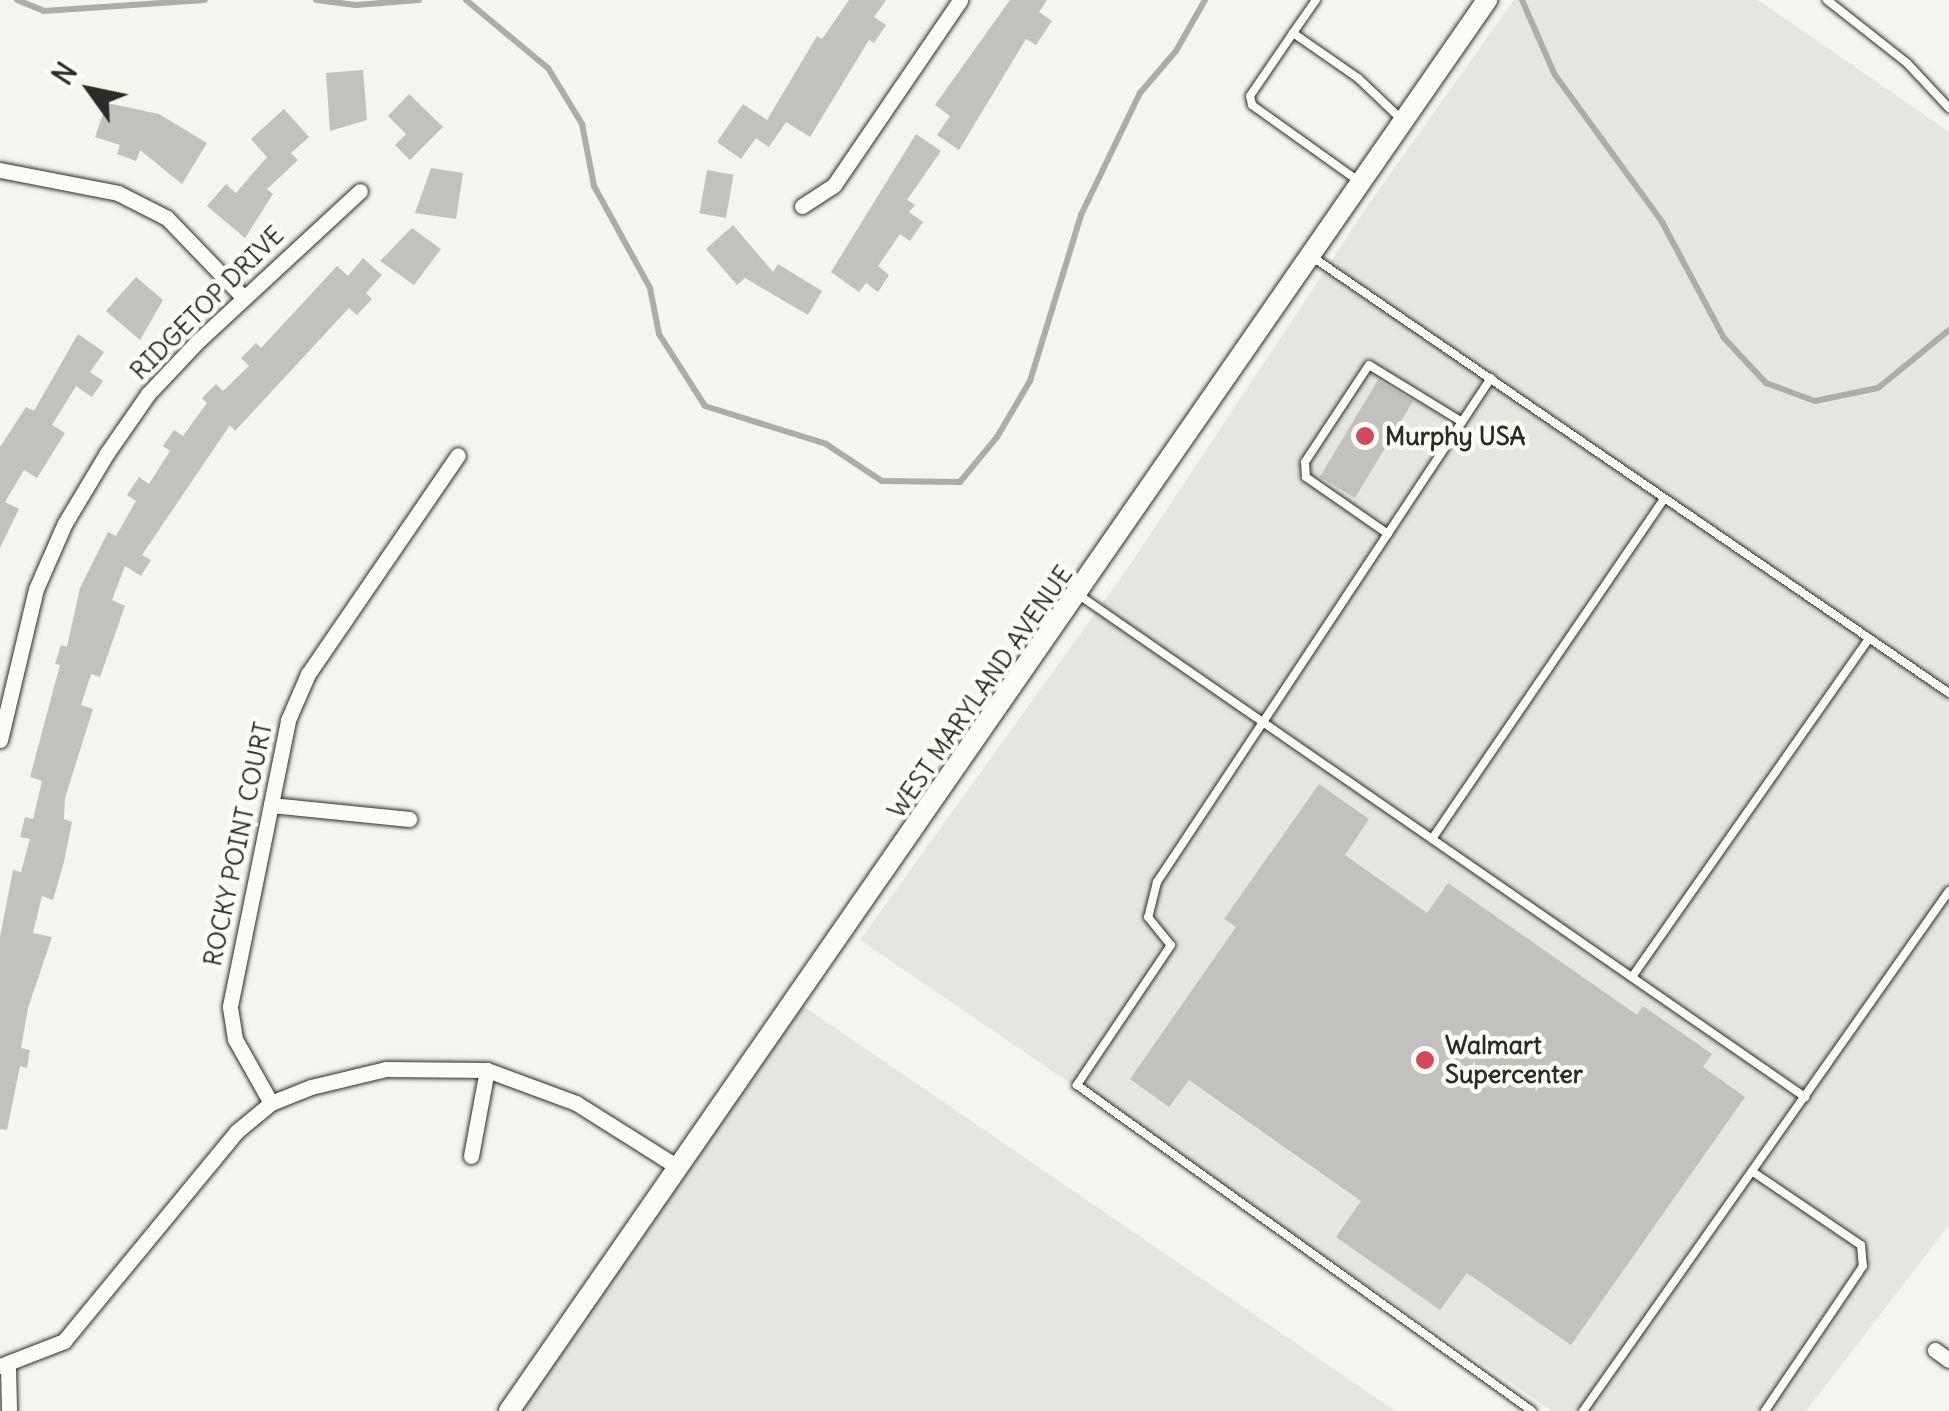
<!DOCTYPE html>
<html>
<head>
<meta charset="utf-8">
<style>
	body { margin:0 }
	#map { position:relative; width:1949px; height:1411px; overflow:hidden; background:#f5f4ef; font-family:Delius,sans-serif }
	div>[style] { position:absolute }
	.built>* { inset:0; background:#e6e5e0 }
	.stream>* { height:6px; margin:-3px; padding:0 3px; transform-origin:3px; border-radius:3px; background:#adaca9 }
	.building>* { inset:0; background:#c2c1be; transform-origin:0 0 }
	.roads { filter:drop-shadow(0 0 2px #2b2b2b) drop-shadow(0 0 2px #2b2b2b) }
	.service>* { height:8px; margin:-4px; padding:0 4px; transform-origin:4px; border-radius:4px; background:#fdfcf7 }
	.minor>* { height:15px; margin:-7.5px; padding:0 7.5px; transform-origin:7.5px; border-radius:7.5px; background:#fdfcf7 }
	.tertiary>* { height:20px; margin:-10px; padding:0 10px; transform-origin:10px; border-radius:10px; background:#fdfcf7 }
	.dots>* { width:28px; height:28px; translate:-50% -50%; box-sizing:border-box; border:5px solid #fdfcf7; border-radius:50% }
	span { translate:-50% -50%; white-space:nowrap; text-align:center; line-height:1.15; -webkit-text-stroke:9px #fdfcf7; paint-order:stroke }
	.street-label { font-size:25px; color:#2b2b2b }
	.poi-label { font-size:25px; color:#2b2b2b; font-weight:700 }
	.left { translate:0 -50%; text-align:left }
	.north { position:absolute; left:40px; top:40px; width:100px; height:100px; -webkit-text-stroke:8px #fdfcf7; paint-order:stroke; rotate:303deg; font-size:28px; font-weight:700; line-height:40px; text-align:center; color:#2b2b2b }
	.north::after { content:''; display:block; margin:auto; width:35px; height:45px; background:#2b2b2b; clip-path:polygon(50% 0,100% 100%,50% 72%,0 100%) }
</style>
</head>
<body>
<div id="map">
	<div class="built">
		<i style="clip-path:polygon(1514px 0,1758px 0,1949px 132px,1949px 1225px,1806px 1411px,1552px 1411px,860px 940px,1132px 562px,1373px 198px)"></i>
		<i style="clip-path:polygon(800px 1004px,1395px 1411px,522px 1411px)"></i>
	</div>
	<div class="stream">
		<i style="left:17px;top:0;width:29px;rotate:22deg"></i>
		<i style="left:44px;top:11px;width:161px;rotate:-3.9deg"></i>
		<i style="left:316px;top:0;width:40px;rotate:7.1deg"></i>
		<i style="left:356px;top:5px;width:63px;rotate:-4.5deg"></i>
		<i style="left:466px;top:0;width:107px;rotate:39.7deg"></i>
		<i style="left:548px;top:68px;width:66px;rotate:58.7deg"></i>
		<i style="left:582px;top:124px;width:63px;rotate:79deg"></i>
		<i style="left:594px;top:186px;width:116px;rotate:61.2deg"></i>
		<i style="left:650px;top:288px;width:47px;rotate:78.9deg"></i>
		<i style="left:659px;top:334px;width:85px;rotate:57.4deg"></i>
		<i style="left:705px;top:406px;width:127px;rotate:17.4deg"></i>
		<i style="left:826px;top:444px;width:67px;rotate:33.5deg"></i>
		<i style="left:882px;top:481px;width:78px;rotate:0.7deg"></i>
		<i style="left:960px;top:482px;width:58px;rotate:-50.6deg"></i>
		<i style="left:997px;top:437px;width:65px;rotate:-59.5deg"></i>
		<i style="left:1030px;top:381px;width:174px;rotate:-72.9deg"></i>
		<i style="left:1081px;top:215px;width:136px;rotate:-64.2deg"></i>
		<i style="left:1140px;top:93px;width:55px;rotate:-49.4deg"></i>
		<i style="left:1176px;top:51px;width:59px;rotate:-60.4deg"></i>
		<i style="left:1522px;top:0;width:82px;rotate:66.3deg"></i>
		<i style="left:1555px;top:75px;width:182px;rotate:53.9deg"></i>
		<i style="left:1662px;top:222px;width:132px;rotate:61.9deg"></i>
		<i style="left:1724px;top:338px;width:62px;rotate:47deg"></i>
		<i style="left:1766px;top:383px;width:52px;rotate:20.2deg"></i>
		<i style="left:1815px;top:401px;width:64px;rotate:-11.7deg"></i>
		<i style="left:1878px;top:388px;width:92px;rotate:-39.2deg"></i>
	</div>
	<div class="building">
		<i style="clip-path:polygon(849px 0,886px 0,874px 17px,886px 25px,874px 43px,869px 40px,810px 137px,786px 122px,769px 147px,756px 138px,741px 159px,717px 142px,743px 104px,767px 120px,817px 36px,822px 39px)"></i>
		<i style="clip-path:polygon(1010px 0,1047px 0,1039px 12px,1052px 21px,1036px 45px,1026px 39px,959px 150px,937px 135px,950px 116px,935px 105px)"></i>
		<i style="clip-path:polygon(363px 70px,367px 120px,330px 131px,326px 73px)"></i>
		<i style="clip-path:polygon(409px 94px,443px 127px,410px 160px,395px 145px,406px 134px,388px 116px)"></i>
		<i style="clip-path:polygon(107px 103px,159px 114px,207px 143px,182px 184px,140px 150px,136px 161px,117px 154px,120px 145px,95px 137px)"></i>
		<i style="clip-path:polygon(284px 109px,309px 137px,291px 153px,298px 160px,267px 189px,273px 194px,245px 238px,207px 206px,226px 184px,236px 193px,267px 157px,251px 139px)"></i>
		<i style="clip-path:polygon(916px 134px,941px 151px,907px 200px,915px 205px,909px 212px,923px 222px,910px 241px,900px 234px,878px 266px,889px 275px,878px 292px,866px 283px,859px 292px,831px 272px)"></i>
		<i style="clip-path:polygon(431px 168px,463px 173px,456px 219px,415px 213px)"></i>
		<i style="left:707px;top:170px;width:27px;height:44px;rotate:10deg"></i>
		<i style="clip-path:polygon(733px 225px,773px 272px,778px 264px,822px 291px,808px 315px,745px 278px,737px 285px,706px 249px)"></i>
		<i style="clip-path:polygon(412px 228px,441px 249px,414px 285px,380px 261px)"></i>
		<i style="clip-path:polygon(363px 258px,382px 275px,366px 293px,372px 299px,357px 315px,349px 308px,235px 431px,230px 425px,142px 555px,151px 560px,141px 576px,125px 566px,112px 600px,125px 606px,100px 677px,91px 674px,81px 705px,93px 709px,65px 798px,64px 819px,72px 822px,64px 862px,53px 900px,42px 896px,33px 933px,52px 937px,28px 1008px,21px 1048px,30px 1050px,27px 1068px,20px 1066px,7px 1130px,0 1129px,0 937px,13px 870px,21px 872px,30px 839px,20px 837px,25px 817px,33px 819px,42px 781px,30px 777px,60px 665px,55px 664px,61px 645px,67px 647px,80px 588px,108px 532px,116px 536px,136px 501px,127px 495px,139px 477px,149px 484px,170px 451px,163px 446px,174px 430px,183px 436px,207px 403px,202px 398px,216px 384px,223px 391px,249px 366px,241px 358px,256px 343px,261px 348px,337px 266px,348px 276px)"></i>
		<i style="clip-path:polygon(136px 277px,163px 300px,140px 340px,106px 311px)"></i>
		<i style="clip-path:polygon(78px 334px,104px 352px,90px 372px,103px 381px,92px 397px,76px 386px,52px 425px,65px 433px,37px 478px,24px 470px,5px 502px,19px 509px,0 548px,0 447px,26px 407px,34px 411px)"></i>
		<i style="left:1378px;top:380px;width:41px;height:113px;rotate:31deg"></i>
		<i style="clip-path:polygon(1319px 784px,1369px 819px,1345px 855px,1427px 913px,1448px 883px,1637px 1015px,1643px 1006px,1712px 1054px,1703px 1067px,1745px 1097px,1571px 1345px,1467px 1273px,1440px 1310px,1336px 1237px,1361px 1201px,1189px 1080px,1169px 1107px,1130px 1079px,1236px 927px,1224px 919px)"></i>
	</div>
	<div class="roads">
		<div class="service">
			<i style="left:1316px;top:0;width:40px;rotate:124.9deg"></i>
			<i style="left:1293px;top:33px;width:79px;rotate:34.7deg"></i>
			<i style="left:1358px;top:78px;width:58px;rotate:43.6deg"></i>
			<i style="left:1827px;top:0;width:102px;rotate:38.2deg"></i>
			<i style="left:1907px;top:63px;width:62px;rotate:47deg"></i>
			<i style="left:1293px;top:33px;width:76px;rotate:124.3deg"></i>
			<i style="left:1250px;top:96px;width:9px;rotate:77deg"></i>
			<i style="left:1252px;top:105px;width:129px;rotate:35.5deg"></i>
			<i style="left:1314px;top:258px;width:770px;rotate:34.41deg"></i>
			<i style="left:1491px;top:378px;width:605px;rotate:123.53deg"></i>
			<i style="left:1157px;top:882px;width:36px;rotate:104deg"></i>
			<i style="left:1148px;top:917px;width:36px;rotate:51deg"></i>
			<i style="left:1171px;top:945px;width:169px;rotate:123.9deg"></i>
			<i style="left:1077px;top:1085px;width:560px;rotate:35.62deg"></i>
			<i style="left:1388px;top:534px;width:100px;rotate:-145.2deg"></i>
			<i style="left:1306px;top:477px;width:15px;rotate:-94deg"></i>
			<i style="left:1305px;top:462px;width:116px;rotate:-56.6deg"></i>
			<i style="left:1369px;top:365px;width:109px;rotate:31.5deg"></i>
			<i style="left:1079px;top:595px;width:883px;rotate:34.66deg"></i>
			<i style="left:1432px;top:839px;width:409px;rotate:-55.7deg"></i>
			<i style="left:1632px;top:977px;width:413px;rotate:-55deg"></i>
			<i style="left:1753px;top:1172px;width:130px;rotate:34.1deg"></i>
			<i style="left:1861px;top:1245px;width:21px;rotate:85deg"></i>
			<i style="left:1863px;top:1266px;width:175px;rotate:124.1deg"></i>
			<i style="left:1583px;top:1411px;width:636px;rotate:-54.86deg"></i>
		</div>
		<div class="minor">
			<i style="left:0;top:170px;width:120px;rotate:11deg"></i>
			<i style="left:118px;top:193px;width:55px;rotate:27deg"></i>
			<i style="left:167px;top:218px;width:111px;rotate:46.1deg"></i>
			<i style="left:802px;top:206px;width:38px;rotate:-33deg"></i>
			<i style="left:834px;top:185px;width:224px;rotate:-55.7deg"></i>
			<i style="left:0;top:740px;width:155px;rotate:-76.6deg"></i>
			<i style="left:36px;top:589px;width:72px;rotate:-66.3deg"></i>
			<i style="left:65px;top:523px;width:82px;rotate:-59deg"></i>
			<i style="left:107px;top:453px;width:72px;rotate:-55.2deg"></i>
			<i style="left:148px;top:394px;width:71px;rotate:-46.7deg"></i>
			<i style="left:197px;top:342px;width:222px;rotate:-42.8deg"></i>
			<i style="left:271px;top:805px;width:139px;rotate:5.8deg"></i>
			<i style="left:271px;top:1103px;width:73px;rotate:-119.4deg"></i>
			<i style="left:235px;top:1039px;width:33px;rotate:-99deg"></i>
			<i style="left:230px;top:1006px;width:292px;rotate:-78.5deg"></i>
			<i style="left:288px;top:720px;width:50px;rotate:-66.5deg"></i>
			<i style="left:308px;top:674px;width:265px;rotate:-55.6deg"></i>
			<i style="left:471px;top:1156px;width:87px;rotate:-79.5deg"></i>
			<i style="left:1935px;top:1350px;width:17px;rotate:36deg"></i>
			<i style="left:0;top:1366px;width:69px;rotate:-21.3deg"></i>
			<i style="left:64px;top:1341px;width:271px;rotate:-50.5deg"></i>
			<i style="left:236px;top:1132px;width:45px;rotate:-39.6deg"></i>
			<i style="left:271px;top:1103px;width:43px;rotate:-21.8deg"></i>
			<i style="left:311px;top:1087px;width:77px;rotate:-13.5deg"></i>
			<i style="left:386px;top:1069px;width:101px;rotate:0.6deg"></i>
			<i style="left:487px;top:1070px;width:95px;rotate:20.3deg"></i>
			<i style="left:576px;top:1103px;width:118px;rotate:32.2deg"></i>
			<i style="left:8px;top:1367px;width:42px;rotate:88.6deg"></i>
		</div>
		<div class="tertiary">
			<i style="left:509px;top:1411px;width:1717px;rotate:-55.27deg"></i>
		</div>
	</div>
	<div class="dots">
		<i style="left:1365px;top:436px;background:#d1495b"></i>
		<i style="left:1425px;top:1060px;background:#d1495b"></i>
	</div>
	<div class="street-label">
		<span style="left:207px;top:303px;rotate:-45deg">RIDGETOP DRIVE</span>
		<span style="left:980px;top:692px;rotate:-55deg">WEST MARYLAND AVENUE</span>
		<span style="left:238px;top:844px;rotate:-78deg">ROCKY POINT COURT</span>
	</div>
	<div class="poi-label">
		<span class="left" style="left:1385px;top:436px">Murphy USA</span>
		<span class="left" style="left:1445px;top:1060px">Walmart<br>Supercenter</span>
	</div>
	<div class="north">N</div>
</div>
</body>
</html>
